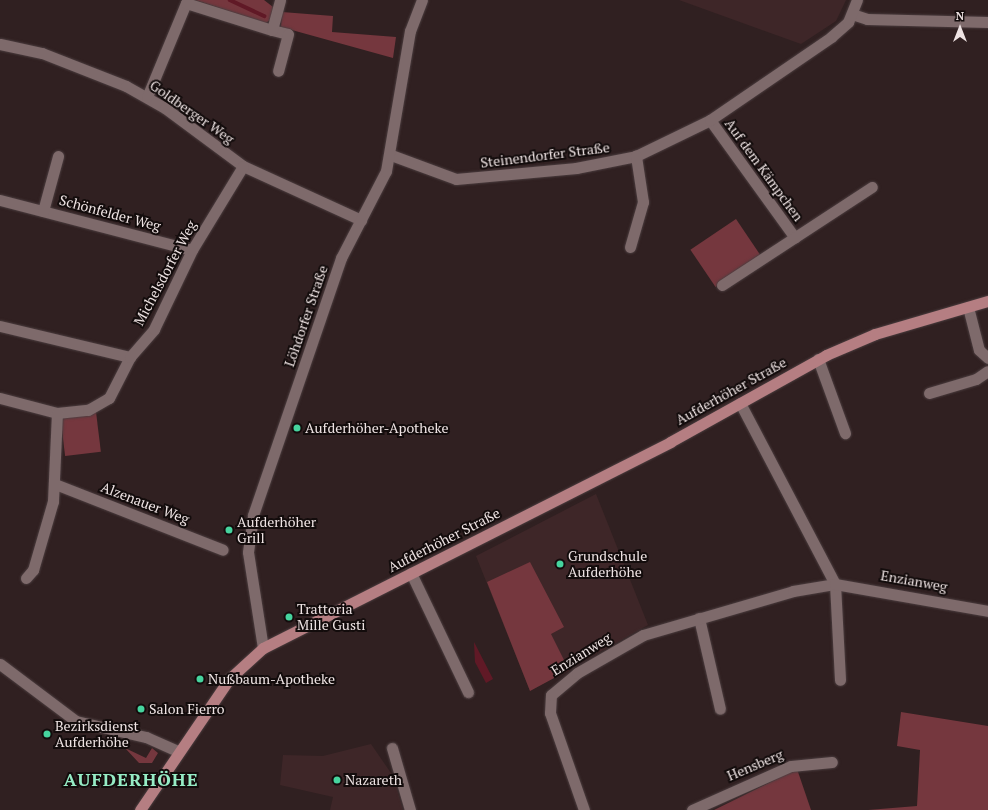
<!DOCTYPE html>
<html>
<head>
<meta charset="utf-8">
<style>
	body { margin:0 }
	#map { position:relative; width:988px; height:810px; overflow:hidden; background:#302021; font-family:"PT Serif",serif }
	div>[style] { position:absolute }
	.built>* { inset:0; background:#3e2628 }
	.green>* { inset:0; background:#75373e; transform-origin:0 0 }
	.water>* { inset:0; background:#601926 }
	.stream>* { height:3.5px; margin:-1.75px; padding:0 1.75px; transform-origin:1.75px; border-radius:1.75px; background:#601926 }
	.roads { filter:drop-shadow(0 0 1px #4b3d3f) drop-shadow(0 0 1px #4b3d3f) }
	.minor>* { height:11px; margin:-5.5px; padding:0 5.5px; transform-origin:5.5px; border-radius:5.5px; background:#7e6a6b }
	.secondary>* { height:11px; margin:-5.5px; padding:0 5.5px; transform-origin:5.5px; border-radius:5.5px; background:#7e6a6b }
	.primary>* { height:11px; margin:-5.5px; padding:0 5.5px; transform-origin:5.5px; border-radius:5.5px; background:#b57e82 }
	.dots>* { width:11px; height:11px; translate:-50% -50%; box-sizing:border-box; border:2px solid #130c0c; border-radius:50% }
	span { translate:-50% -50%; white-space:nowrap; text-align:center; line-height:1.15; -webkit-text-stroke:4px #130c0c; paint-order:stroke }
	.street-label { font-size:14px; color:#eee3e3 }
	.poi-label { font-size:14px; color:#eee3e3 }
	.left { translate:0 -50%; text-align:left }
	.district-label { font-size:18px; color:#96ecc5; font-weight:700; letter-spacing:1px }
	.north { position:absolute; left:940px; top:8px; width:40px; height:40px; -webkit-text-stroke:3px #130c0c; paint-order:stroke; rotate:0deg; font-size:11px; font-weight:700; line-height:16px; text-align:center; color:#eee3e3 }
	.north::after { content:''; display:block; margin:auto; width:14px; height:18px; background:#eee3e3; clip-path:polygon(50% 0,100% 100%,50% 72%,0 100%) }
</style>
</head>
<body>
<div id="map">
	<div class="built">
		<i style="clip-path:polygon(679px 0,846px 0,836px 21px,801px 44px)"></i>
		<i style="clip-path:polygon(596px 494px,648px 625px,530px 691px,476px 556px)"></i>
		<i style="clip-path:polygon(371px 744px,393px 776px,403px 810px,330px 810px,333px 797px,280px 785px,283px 755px,323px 756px)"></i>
	</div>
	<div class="green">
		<i style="clip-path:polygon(195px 0,264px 0,273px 7px,270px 20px,266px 23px)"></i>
		<i style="clip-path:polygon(282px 12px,333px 16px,332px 32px,396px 37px,393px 58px,281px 27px)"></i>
		<i style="left:736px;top:219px;width:45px;height:55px;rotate:56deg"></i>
		<i style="left:96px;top:412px;width:40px;height:36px;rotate:83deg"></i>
		<i style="clip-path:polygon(530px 562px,564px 627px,551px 634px,569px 670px,530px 691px,487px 582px)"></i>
		<i style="clip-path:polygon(901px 712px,988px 726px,988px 810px,868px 810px,917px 806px,920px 750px,897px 746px)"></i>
		<i style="clip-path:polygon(125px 748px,146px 758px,152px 748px,158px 753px,152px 763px,139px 763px)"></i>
		<i style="clip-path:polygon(797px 769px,811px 810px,714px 810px)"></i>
	</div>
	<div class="water">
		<i style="clip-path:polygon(474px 642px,493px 679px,486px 683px,475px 662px)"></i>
	</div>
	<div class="stream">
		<i style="left:230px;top:0;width:38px;rotate:25deg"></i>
	</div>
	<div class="roads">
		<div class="minor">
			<i style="left:852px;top:14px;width:16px;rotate:18deg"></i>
			<i style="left:867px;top:19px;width:121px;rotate:1.4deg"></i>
			<i style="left:272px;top:30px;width:16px;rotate:14deg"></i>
			<i style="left:288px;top:34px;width:38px;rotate:105deg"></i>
			<i style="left:0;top:44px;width:43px;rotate:12.1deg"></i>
			<i style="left:42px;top:53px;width:90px;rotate:21.4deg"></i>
			<i style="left:126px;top:86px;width:45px;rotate:29.4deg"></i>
			<i style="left:165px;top:108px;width:97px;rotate:36.6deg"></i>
			<i style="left:243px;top:166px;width:130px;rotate:24.6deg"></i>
			<i style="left:147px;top:97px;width:102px;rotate:-67.5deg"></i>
			<i style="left:186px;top:3px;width:90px;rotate:17.4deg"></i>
			<i style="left:272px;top:30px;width:31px;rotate:-75deg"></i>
			<i style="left:710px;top:120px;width:145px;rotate:54.2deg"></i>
			<i style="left:391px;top:155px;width:69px;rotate:20.3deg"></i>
			<i style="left:456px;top:179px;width:121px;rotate:-5.2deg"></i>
			<i style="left:576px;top:168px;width:61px;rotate:-11.3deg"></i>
			<i style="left:636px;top:156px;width:82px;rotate:-25.9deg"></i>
			<i style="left:710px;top:120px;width:147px;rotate:-34.4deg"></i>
			<i style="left:831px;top:37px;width:23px;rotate:-41deg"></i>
			<i style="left:848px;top:22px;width:24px;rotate:-68deg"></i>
			<i style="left:0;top:200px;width:198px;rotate:14.6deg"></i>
			<i style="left:43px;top:211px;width:57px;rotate:-74.7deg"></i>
			<i style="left:630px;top:247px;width:47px;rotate:-73.9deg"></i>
			<i style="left:643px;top:202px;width:47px;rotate:-98.7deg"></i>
			<i style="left:722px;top:285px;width:179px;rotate:-33.2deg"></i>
			<i style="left:968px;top:307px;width:44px;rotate:75.7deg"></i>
			<i style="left:979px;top:350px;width:12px;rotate:42deg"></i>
			<i style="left:0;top:326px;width:134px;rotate:13.4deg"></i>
			<i style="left:818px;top:359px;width:79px;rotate:70deg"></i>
			<i style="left:929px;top:393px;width:49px;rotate:-16.6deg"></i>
			<i style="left:976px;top:379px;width:14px;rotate:-34deg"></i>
			<i style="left:0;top:398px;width:59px;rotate:14.7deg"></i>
			<i style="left:57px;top:413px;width:31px;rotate:-6deg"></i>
			<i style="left:88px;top:410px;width:24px;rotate:-30deg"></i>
			<i style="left:109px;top:398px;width:46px;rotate:-62.9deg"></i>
			<i style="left:130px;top:357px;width:37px;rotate:-49deg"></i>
			<i style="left:154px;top:329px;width:88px;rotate:-64.3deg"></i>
			<i style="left:192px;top:250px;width:98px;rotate:-58.7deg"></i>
			<i style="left:740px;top:403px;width:204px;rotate:62.3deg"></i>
			<i style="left:835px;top:584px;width:96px;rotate:87deg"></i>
			<i style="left:55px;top:484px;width:180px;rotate:21.4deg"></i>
			<i style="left:411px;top:573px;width:132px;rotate:64.4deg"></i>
			<i style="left:26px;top:578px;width:11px;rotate:-49deg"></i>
			<i style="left:33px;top:570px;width:72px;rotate:-73.8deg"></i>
			<i style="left:53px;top:501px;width:88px;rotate:-87.4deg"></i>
			<i style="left:699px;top:618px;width:93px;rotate:77deg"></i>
			<i style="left:0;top:664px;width:95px;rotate:36.9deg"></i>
			<i style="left:76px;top:721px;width:72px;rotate:12.9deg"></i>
			<i style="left:146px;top:737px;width:36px;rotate:24deg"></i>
			<i style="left:392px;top:748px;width:65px;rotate:73.8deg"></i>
			<i style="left:584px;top:810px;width:103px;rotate:-109.3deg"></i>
			<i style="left:550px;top:713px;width:18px;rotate:-87deg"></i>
			<i style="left:551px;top:695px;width:34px;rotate:-40deg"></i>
			<i style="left:577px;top:673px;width:76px;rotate:-29.9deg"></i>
			<i style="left:643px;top:635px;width:156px;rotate:-16.3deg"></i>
			<i style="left:793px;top:591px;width:43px;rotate:-9.5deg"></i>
			<i style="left:835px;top:584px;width:155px;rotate:10deg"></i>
			<i style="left:692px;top:810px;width:108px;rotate:-24deg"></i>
			<i style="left:791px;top:766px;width:41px;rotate:-5.6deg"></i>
		</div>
		<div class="secondary">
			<i style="left:263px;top:648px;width:97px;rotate:-98.9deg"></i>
			<i style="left:248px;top:552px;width:37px;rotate:-82deg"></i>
			<i style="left:253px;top:515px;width:272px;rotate:-71.1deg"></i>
			<i style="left:341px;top:258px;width:98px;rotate:-62.7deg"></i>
			<i style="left:386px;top:171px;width:142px;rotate:-80.3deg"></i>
			<i style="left:410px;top:31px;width:33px;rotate:-69deg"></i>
		</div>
		<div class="primary">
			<i style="left:140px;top:810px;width:158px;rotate:-55.8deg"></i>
			<i style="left:229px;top:679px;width:46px;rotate:-42.4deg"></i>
			<i style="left:263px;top:648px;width:456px;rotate:-26.8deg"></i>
			<i style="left:670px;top:442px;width:179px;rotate:-29.1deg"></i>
			<i style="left:826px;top:355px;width:53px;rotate:-23.2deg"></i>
			<i style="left:875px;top:334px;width:118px;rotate:-16.3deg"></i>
		</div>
	</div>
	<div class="dots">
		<i style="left:297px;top:428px;background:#46d49e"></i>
		<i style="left:229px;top:530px;background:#46d49e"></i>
		<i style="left:560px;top:564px;background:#46d49e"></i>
		<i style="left:289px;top:617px;background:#46d49e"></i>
		<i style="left:200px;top:679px;background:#46d49e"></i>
		<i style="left:141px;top:709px;background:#46d49e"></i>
		<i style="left:47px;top:734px;background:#46d49e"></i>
		<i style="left:337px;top:780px;background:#46d49e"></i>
	</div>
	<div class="street-label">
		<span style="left:192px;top:112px;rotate:35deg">Goldberger Weg</span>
		<span style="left:545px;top:155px;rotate:-7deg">Steinendorfer Straße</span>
		<span style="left:764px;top:170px;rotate:54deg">Auf dem Kämpchen</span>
		<span style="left:110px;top:213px;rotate:15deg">Schönfelder Weg</span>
		<span style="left:165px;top:273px;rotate:-62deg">Michelsdorfer Weg</span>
		<span style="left:306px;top:316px;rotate:-71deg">Löhdorfer Straße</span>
		<span style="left:731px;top:391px;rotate:-29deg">Aufderhöher Straße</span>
		<span style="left:145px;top:503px;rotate:21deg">Alzenauer Weg</span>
		<span style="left:444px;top:540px;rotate:-27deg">Aufderhöher Straße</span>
		<span style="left:914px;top:581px;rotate:10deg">Enzianweg</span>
		<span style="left:581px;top:654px;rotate:-32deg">Enzianweg</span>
		<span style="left:755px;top:765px;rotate:-23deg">Hensberg</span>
	</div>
	<div class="poi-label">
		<span class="left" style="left:305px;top:428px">Aufderhöher-Apotheke</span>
		<span class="left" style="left:237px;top:530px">Aufderhöher<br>Grill</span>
		<span class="left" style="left:568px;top:564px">Grundschule<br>Aufderhöhe</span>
		<span class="left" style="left:297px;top:617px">Trattoria<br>Mille Gusti</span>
		<span class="left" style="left:208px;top:679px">Nußbaum-Apotheke</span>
		<span class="left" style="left:149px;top:709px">Salon Fierro</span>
		<span class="left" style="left:55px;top:734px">Bezirksdienst<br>Aufderhöhe</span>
		<span class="left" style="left:345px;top:780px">Nazareth</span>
	</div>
	<div class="district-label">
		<span style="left:131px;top:779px">AUFDERHÖHE</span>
	</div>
	<div class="north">N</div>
</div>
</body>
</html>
